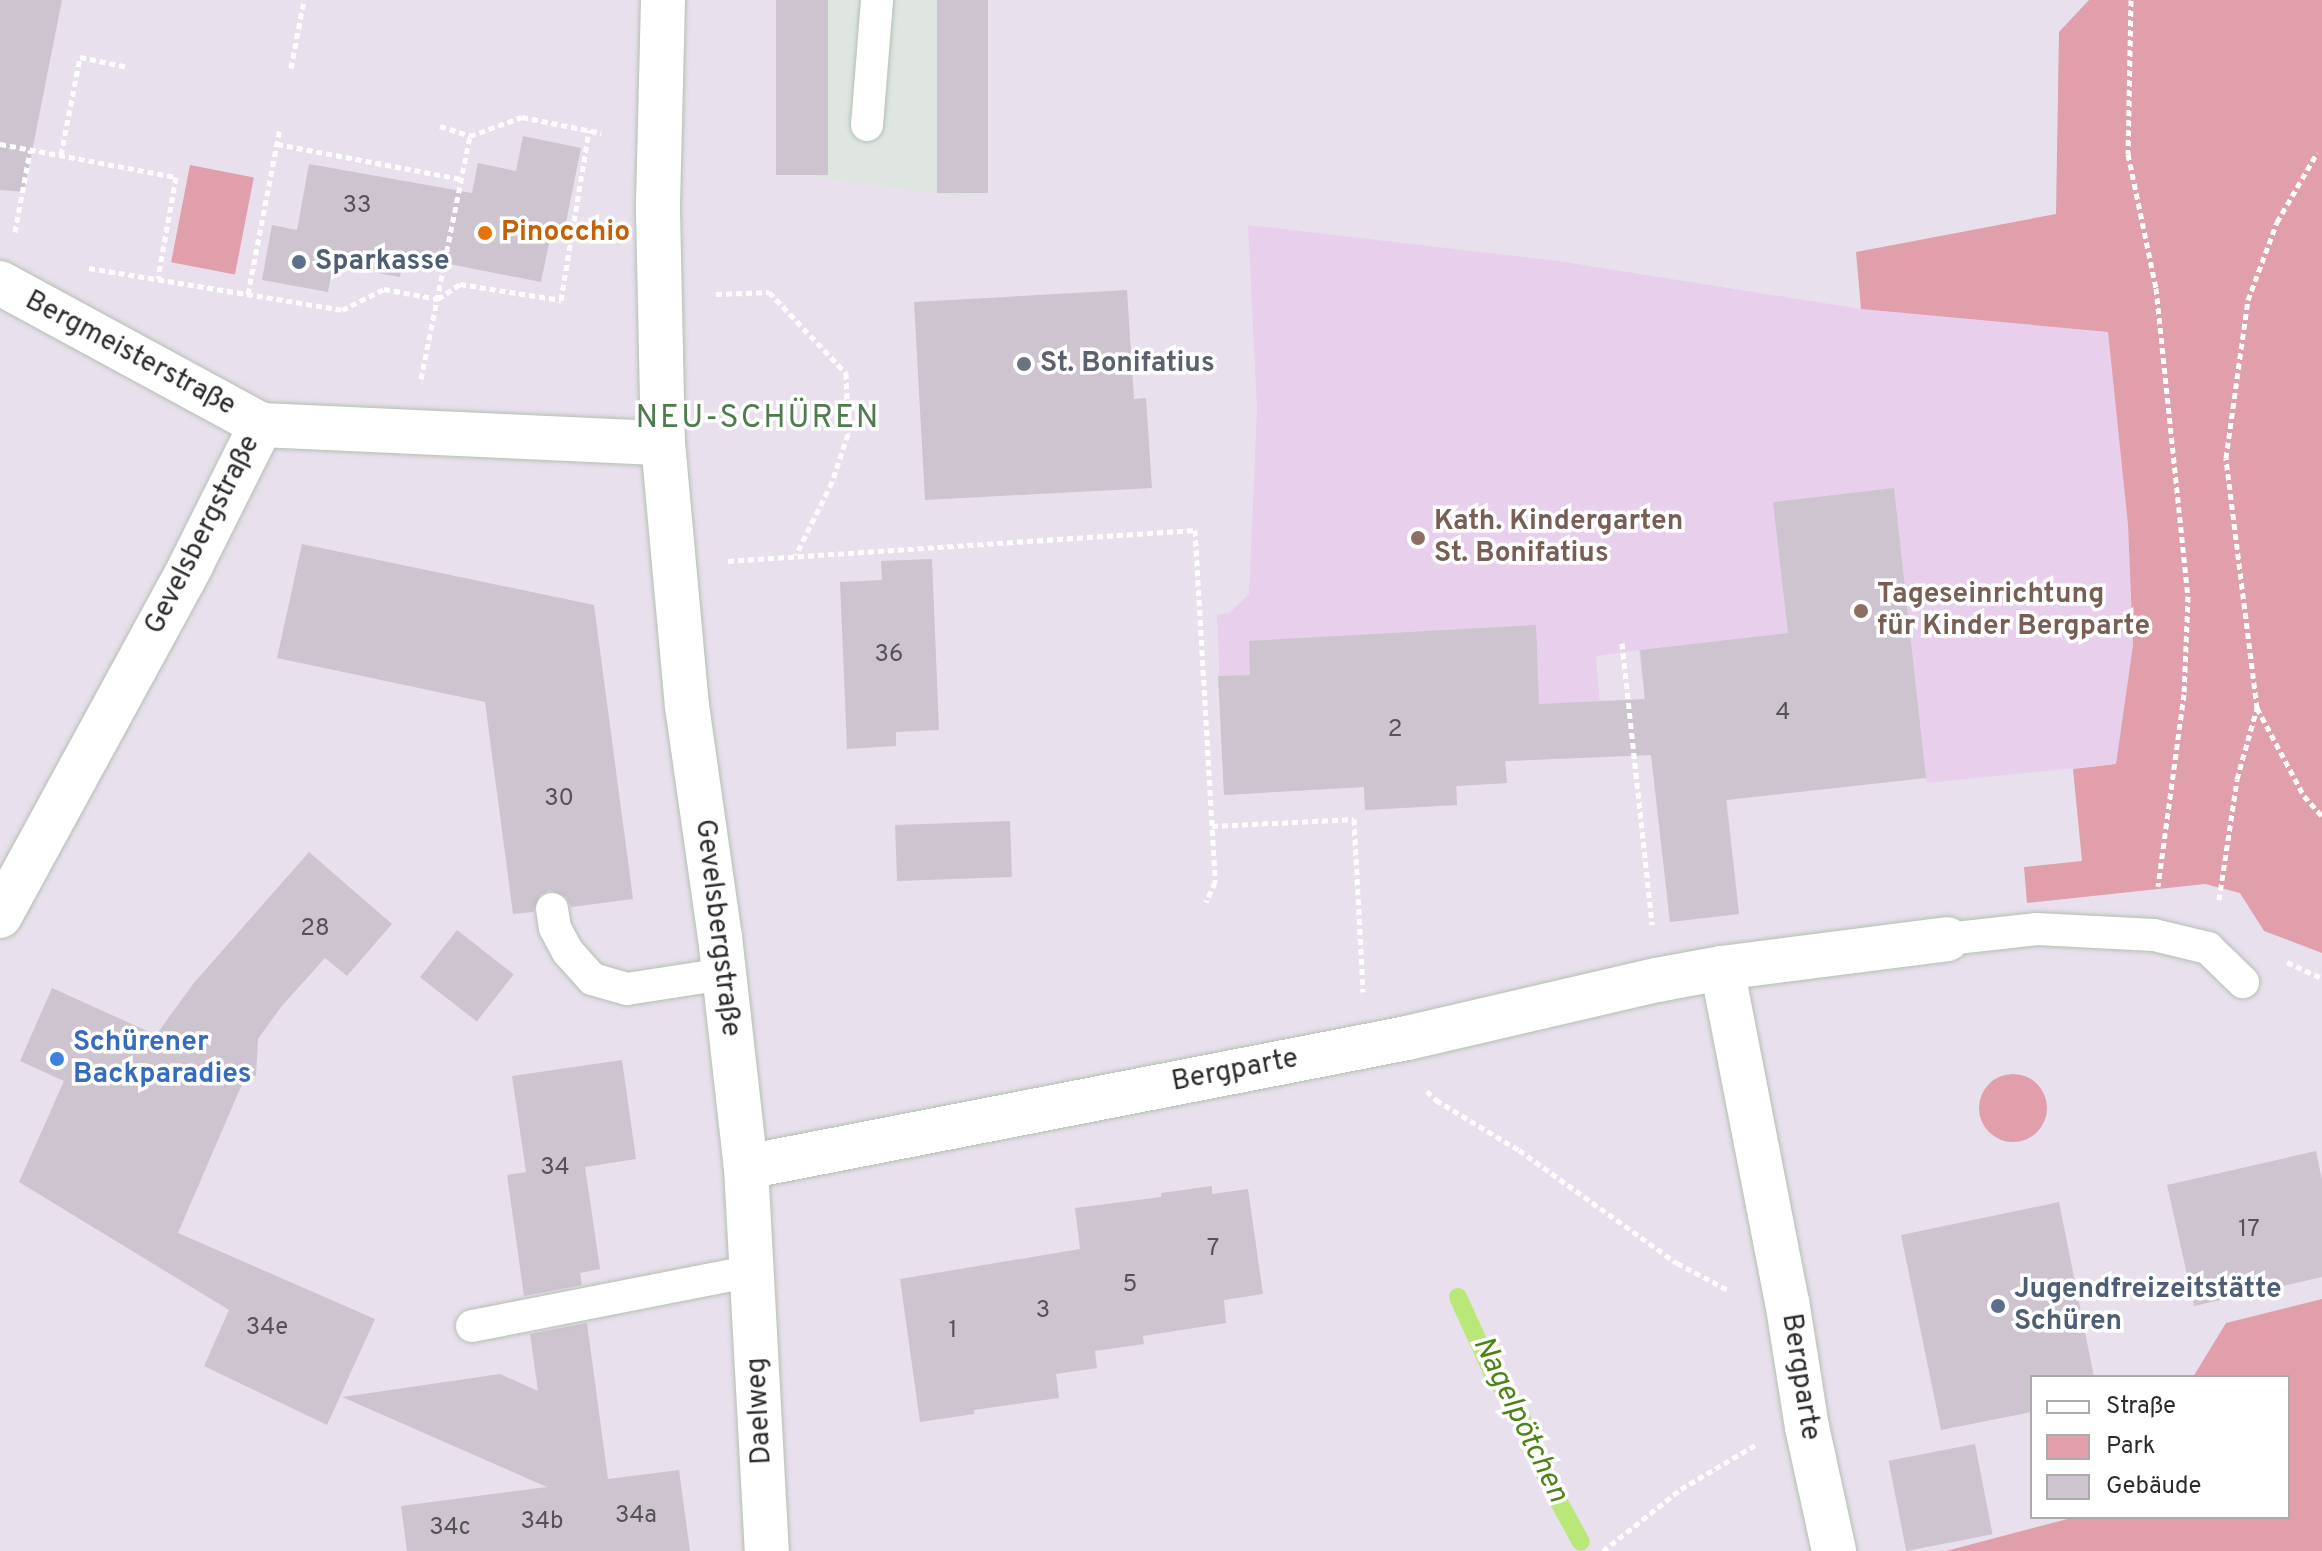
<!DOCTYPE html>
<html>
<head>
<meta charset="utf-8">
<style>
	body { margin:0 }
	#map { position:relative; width:2322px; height:1551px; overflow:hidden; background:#e9e0ed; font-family:Overpass,sans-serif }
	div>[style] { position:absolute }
	.industrial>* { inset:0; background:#dfe6e2 }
	.education>* { inset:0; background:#e8d0ed }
	.green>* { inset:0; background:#e09fab; transform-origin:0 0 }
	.round { border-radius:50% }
	.stream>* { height:18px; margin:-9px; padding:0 9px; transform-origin:9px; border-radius:9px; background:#b9e879 }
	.building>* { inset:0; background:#cdc4d0; transform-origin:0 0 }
	.path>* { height:5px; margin-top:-2.5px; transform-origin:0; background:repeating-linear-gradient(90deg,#fff 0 6px,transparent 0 10px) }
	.roads { filter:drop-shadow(0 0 2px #b3bfb3) drop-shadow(0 0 2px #b3bfb3) }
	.lane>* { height:32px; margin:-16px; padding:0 16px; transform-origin:16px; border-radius:16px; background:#fff }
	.street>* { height:44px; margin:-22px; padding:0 22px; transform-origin:22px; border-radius:22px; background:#fff }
	.dots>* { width:22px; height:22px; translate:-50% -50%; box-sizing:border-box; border:4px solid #fff; border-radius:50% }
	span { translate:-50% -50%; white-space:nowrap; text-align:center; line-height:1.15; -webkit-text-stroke:7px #fff; paint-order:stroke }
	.number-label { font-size:24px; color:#545255 }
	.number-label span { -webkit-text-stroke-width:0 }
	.food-label { font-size:28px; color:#c56008; font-weight:700 }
	.left { translate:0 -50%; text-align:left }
	.service-label { font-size:28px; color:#4e5e75; font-weight:700 }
	.street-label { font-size:28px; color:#2c2c2c }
	.worship-label { font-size:28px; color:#5b616d; font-weight:700 }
	.education-label { font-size:28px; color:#785e54; font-weight:700 }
	.shop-label { font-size:28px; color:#366cbe; font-weight:700 }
	.water-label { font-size:30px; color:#4c8314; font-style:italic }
	.quarter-label { font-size:32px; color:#4f7b4f; letter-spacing:2px }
	.legend { position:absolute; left:2030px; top:1375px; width:260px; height:144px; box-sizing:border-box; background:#fff; border:2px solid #ababab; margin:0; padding:10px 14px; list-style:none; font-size:24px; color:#2c2c2c }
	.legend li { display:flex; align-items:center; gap:16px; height:40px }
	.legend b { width:40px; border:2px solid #ababab }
</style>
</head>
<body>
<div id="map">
	<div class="industrial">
		<i style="clip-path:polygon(776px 0,988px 0,969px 198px,818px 178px)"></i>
	</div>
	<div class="education">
		<i style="clip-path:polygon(1248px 225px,1558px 261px,1861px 309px,2108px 332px,2128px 525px,2133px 645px,2116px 764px,1927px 783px,1926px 778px,1727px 800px,1739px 914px,1670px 922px,1639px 650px,1596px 656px,1604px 757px,1506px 761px,1507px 783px,1457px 786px,1457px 805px,1365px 810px,1364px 787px,1224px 795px,1217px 615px,1229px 613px,1249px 594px,1257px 409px)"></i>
	</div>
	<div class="green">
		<i style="clip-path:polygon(2089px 0,2322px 0,2322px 953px,2264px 931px,2240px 893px,2205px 884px,2027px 903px,2024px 867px,2082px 861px,2073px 769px,2116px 764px,2133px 645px,2128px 525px,2108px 332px,1861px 309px,1856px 252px,2056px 214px,2059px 32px)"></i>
		<i style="left:190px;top:165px;width:65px;height:99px;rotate:11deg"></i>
		<i class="round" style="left:1979px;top:1074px;width:68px;height:68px"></i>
		<i style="clip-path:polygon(2322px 1299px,2322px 1551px,1946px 1551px,2075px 1517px,2288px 1517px,2288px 1377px,2193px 1377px,2226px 1323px)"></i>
	</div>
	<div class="stream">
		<i style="left:1458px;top:1297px;width:87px;rotate:65.5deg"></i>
		<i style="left:1494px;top:1376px;width:42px;rotate:54.8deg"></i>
		<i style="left:1518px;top:1410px;width:78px;rotate:67.4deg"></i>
		<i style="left:1548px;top:1482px;width:68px;rotate:61.2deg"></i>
	</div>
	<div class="building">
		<i style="clip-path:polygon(0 0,62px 0,24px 192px,0 190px)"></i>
		<i style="left:776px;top:0;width:52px;height:175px"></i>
		<i style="left:937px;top:0;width:51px;height:193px"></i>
		<i style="clip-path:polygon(523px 136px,581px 148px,563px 237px,551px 234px,541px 282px,404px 255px,400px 277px,333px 265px,328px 292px,262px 280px,272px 225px,297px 230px,309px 164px,472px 193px,478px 163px,516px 171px)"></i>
		<i style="clip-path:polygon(1127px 290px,1134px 399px,1146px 398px,1152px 488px,925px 500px,914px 302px)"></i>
		<i style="clip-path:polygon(1894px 488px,1926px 778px,1726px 800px,1739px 914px,1670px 922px,1651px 755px,1505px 761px,1507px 783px,1456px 786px,1457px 805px,1365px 810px,1364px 787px,1224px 795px,1218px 676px,1250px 675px,1249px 641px,1536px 625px,1539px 704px,1645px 699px,1640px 650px,1788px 633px,1773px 502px)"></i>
		<i style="clip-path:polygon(302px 544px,594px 605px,633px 899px,571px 907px,566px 897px,550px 890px,540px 895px,533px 912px,513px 914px,485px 702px,277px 658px)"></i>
		<i style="clip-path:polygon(932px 559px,939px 730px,896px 732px,896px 746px,847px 749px,840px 582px,882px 580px,881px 561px)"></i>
		<i style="left:1010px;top:821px;width:56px;height:115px;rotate:88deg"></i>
		<i style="clip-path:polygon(309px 852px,392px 924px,347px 976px,325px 958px,281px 1007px,258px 1039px,256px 1076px,246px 1075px,178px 1233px,375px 1319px,327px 1425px,204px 1366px,229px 1310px,19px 1182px,64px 1081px,20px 1061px,52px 988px,156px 1035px,193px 984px)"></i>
		<i style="left:457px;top:930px;width:72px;height:60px;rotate:38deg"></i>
		<i style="clip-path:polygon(622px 1060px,636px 1159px,585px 1167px,600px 1269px,580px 1273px,582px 1285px,524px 1296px,507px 1175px,526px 1172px,512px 1076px)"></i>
		<i style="clip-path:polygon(2316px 1151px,2322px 1180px,2322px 1277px,2194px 1306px,2167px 1185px)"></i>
		<i style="clip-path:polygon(1212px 1186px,1212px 1194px,1248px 1189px,1263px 1294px,1224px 1300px,1226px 1323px,1143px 1336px,1144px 1344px,1095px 1351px,1097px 1368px,1056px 1374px,1059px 1398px,974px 1410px,974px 1414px,920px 1422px,900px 1279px,1080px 1249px,1075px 1208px,1161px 1197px,1161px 1193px)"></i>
		<i style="clip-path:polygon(2059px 1202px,2094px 1377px,2032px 1377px,2032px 1412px,1941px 1430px,1901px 1235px)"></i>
		<i style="clip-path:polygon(587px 1323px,608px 1479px,679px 1470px,690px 1551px,407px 1551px,401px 1506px,547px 1487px,342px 1397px,500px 1374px,538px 1391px,530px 1334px)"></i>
		<i style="left:1975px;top:1444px;width:92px;height:88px;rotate:79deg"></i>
	</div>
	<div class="path">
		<i style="left:2131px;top:0;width:154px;rotate:91.1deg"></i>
		<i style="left:2128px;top:154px;width:137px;rotate:78.2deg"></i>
		<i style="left:2156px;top:288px;width:310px;rotate:84.1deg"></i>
		<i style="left:2188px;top:596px;width:98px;rotate:92.3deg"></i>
		<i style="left:2184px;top:694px;width:194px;rotate:97.7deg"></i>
		<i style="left:291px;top:68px;width:69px;rotate:-79.2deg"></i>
		<i style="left:440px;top:126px;width:32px;rotate:18deg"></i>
		<i style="left:0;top:144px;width:179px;rotate:10.6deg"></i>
		<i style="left:176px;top:177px;width:103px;rotate:100.1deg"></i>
		<i style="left:277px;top:144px;width:187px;rotate:10.8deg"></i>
		<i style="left:61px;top:155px;width:100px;rotate:-79deg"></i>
		<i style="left:80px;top:57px;width:49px;rotate:11.8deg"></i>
		<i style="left:15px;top:232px;width:83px;rotate:-79.6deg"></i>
		<i style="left:89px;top:268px;width:256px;rotate:9.4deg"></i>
		<i style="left:342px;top:310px;width:47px;rotate:-26.6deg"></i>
		<i style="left:384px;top:289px;width:55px;rotate:10.5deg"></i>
		<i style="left:438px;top:299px;width:27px;rotate:-34deg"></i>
		<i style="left:460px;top:284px;width:102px;rotate:9deg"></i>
		<i style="left:561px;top:300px;width:172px;rotate:-80.6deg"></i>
		<i style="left:248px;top:294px;width:169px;rotate:-79.1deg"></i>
		<i style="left:716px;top:294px;width:53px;rotate:-2.2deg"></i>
		<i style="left:769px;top:292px;width:112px;rotate:46.5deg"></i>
		<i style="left:846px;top:373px;width:61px;rotate:88.1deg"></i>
		<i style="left:848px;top:434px;width:51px;rotate:108.4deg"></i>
		<i style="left:832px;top:482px;width:81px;rotate:116.3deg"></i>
		<i style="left:421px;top:379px;width:248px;rotate:-78.6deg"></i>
		<i style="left:470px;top:136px;width:55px;rotate:-20.1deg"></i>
		<i style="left:522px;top:117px;width:81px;rotate:11.4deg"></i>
		<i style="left:728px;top:561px;width:468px;rotate:-3.8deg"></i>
		<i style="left:1195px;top:530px;width:353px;rotate:86.7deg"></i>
		<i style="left:1215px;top:882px;width:22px;rotate:114deg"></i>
		<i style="left:1622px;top:643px;width:283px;rotate:83.9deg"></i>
		<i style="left:2257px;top:708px;width:100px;rotate:61.9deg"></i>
		<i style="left:2304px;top:796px;width:27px;rotate:48deg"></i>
		<i style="left:1212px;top:826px;width:142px;rotate:-2.8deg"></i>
		<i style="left:1354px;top:819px;width:173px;rotate:87deg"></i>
		<i style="left:2219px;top:900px;width:122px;rotate:-81.5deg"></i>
		<i style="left:2237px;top:779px;width:74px;rotate:-74.3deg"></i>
		<i style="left:2257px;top:708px;width:252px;rotate:-97.1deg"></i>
		<i style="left:2226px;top:458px;width:160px;rotate:-82.1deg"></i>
		<i style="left:2248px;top:300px;width:83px;rotate:-69.6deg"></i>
		<i style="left:2277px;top:222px;width:80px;rotate:-59.9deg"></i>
		<i style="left:2287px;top:962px;width:38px;rotate:25deg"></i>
		<i style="left:1427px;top:1091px;width:13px;rotate:45deg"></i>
		<i style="left:1436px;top:1100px;width:97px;rotate:31.1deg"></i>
		<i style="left:1519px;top:1150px;width:194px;rotate:35.6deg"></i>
		<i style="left:1677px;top:1263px;width:58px;rotate:27.9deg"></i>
		<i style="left:1603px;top:1551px;width:100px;rotate:-38.5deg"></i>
		<i style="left:1681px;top:1489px;width:88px;rotate:-30.6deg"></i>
	</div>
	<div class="roads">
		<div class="lane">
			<i style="left:867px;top:125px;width:125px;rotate:-85.4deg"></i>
			<i style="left:552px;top:909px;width:19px;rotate:81deg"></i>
			<i style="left:555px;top:928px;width:27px;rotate:62deg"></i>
			<i style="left:568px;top:952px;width:36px;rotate:48deg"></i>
			<i style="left:592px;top:979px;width:36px;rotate:16deg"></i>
			<i style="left:627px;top:989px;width:98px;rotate:-8.8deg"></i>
			<i style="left:1947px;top:939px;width:91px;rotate:-6.3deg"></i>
			<i style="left:2037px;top:929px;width:117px;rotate:2.9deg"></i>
			<i style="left:2154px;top:935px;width:56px;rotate:13.5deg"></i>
			<i style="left:2208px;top:948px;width:49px;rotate:44.2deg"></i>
			<i style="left:472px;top:1326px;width:286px;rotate:-11.1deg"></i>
		</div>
		<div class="street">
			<i style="left:663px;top:0;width:210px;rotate:91.4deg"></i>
			<i style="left:658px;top:210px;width:233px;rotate:88.8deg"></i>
			<i style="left:663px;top:443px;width:264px;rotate:84.8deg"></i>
			<i style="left:687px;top:706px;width:233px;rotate:81.9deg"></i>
			<i style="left:720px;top:937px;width:231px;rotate:83.6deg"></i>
			<i style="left:746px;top:1167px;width:385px;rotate:86.9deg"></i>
			<i style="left:0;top:283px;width:297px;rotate:28.5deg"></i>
			<i style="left:261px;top:425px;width:402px;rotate:2.6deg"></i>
			<i style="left:0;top:916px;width:400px;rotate:-61.4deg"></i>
			<i style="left:191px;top:565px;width:157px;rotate:-63.4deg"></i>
			<i style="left:1722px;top:968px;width:339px;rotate:79deg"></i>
			<i style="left:1787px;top:1301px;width:128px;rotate:81deg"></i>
			<i style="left:1807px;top:1427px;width:127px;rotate:77.7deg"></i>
			<i style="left:746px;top:1167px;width:673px;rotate:-11.04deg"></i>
			<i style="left:1407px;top:1038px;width:257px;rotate:-13.1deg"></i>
			<i style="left:1657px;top:980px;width:66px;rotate:-10.5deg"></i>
			<i style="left:1722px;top:968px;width:227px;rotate:-7.3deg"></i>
		</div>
	</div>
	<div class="dots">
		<i style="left:485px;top:233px;background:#e8710a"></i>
		<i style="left:299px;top:262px;background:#5c6f8a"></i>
		<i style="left:1024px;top:364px;background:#6b7280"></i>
		<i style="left:1418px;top:538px;background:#8d6e63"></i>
		<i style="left:1861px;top:611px;background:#8d6e63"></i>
		<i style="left:57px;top:1059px;background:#3f7fe0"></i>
		<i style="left:1998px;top:1306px;background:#5c6f8a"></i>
	</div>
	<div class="number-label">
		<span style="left:357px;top:207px">33</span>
		<span style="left:889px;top:656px">36</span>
		<span style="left:1783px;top:714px">4</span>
		<span style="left:1395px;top:731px">2</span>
		<span style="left:559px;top:800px">30</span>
		<span style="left:315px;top:930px">28</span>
		<span style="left:555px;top:1169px">34</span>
		<span style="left:2249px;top:1231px">17</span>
		<span style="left:1213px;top:1250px">7</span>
		<span style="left:1130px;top:1286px">5</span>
		<span style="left:1043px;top:1312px">3</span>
		<span style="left:267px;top:1329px">34e</span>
		<span style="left:953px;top:1332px">1</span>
		<span style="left:636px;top:1517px">34a</span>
		<span style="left:542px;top:1523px">34b</span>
		<span style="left:450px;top:1529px">34c</span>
	</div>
	<div class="food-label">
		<span class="left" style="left:501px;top:233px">Pinocchio</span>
	</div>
	<div class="service-label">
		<span class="left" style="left:315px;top:262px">Sparkasse</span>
		<span class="left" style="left:2014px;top:1306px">Jugendfreizeitstätte<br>Schüren</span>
	</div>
	<div class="street-label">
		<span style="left:130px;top:354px;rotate:28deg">Bergmeisterstraße</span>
		<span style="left:203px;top:535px;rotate:-63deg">Gevelsbergstraße</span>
		<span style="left:717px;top:928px;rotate:83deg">Gevelsbergstraße</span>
		<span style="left:1235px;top:1071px;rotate:-11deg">Bergparte</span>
		<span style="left:1800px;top:1377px;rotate:81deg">Bergparte</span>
		<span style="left:760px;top:1411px;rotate:-93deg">Daelweg</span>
	</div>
	<div class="worship-label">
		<span class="left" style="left:1040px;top:364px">St. Bonifatius</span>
	</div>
	<div class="education-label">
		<span class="left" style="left:1434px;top:538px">Kath. Kindergarten<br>St. Bonifatius</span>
		<span class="left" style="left:1877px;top:611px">Tageseinrichtung<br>für Kinder Bergparte</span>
	</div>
	<div class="shop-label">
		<span class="left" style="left:73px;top:1059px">Schürener<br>Backparadies</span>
	</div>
	<div class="water-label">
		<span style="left:1519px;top:1420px;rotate:64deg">Nagelpötchen</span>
	</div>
	<div class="quarter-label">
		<span style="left:758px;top:419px">NEU-SCHÜREN</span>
	</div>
	<ul class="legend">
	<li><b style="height:10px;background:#fff"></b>Straße</li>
	<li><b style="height:22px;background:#e09fab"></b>Park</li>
	<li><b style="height:22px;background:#cdc4d0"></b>Gebäude</li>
	</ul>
</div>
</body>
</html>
